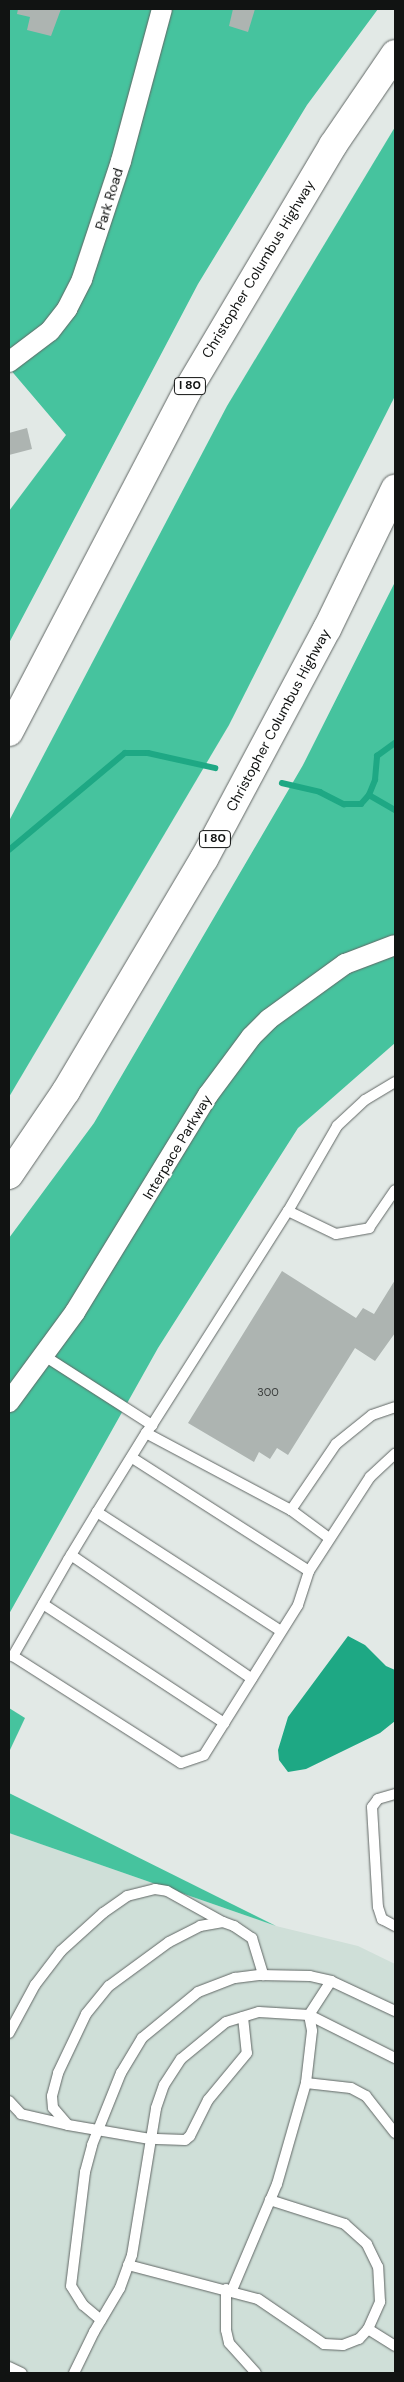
<!DOCTYPE html>
<html>
<head>
<meta charset="utf-8">
<style>
	body { margin:0 }
	#map { position:relative; width:404px; height:2382px; overflow:hidden; background:#e2e9e6; font-family:"DM Sans",sans-serif }
	div>[style] { position:absolute }
	.built>* { inset:0; background:#cfdfd8 }
	.forest>* { inset:0; background:#46c39e }
	.water>* { inset:0; background:#1ea884 }
	.stream>* { height:5.5px; margin:-2.75px; padding:0 2.75px; transform-origin:2.75px; border-radius:2.75px; background:#1ea884 }
	.building>* { inset:0; background:#adb4b1 }
	.roads { filter:drop-shadow(0 0 1px #616765) drop-shadow(0 0 1px #616765) }
	.service>* { height:10px; margin:-5px; padding:0 5px; transform-origin:5px; border-radius:5px; background:#fff }
	.minor>* { height:20px; margin:-10px; padding:0 10px; transform-origin:10px; border-radius:10px; background:#fff }
	.motorway>* { height:28px; margin:-14px; padding:0 14px; transform-origin:14px; border-radius:14px; background:#fff }
	span { translate:-50% -50%; white-space:nowrap; text-align:center; line-height:1.15; -webkit-text-stroke:4px #fff; paint-order:stroke }
	.number-label { font-size:11px; color:#383b3a }
	.number-label span { -webkit-text-stroke-width:0 }
	.shield-label span { padding:1px 4px; background:#fff; border:1px solid; border-radius:4px; -webkit-text-stroke-width:0 }
	.shield-label { font-size:12px; color:#111312; font-weight:700 }
	.street-label { font-size:14px; color:#111312 }
	.frame { position:absolute; inset:0; border:10px solid #111312; pointer-events:none }
</style>
</head>
<body>
<div id="map">
	<div class="built">
		<i style="clip-path:polygon(9px 1833px,276px 1926px,358px 1946px,395px 1964px,395px 2373px,9px 2373px)"></i>
	</div>
	<div class="forest">
		<i style="clip-path:polygon(9px 9px,378px 9px,307px 105px,198px 284px,9px 643px,9px 511px,66px 435px,9px 368px)"></i>
		<i style="clip-path:polygon(395px 127px,395px 396px,229px 725px,9px 1097px,9px 821px,227px 406px)"></i>
		<i style="clip-path:polygon(395px 582px,395px 1043px,298px 1128px,158px 1348px,9px 1614px,9px 1238px,94px 1123px,303px 765px)"></i>
		<i style="clip-path:polygon(9px 1708px,25px 1718px,9px 1752px)"></i>
		<i style="clip-path:polygon(9px 1793px,276px 1926px,9px 1833px)"></i>
	</div>
	<div class="water">
		<i style="clip-path:polygon(348px 1636px,365px 1645px,386px 1666px,395px 1670px,395px 1721px,380px 1733px,306px 1769px,288px 1772px,279px 1760px,278px 1750px,288px 1717px)"></i>
	</div>
	<div class="stream">
		<i style="left:282px;top:783px;width:39px;rotate:13deg"></i>
		<i style="left:320px;top:792px;width:27px;rotate:27deg"></i>
		<i style="left:344px;top:804px;width:17px"></i>
		<i style="left:361px;top:804px;width:12px;rotate:-48deg"></i>
		<i style="left:369px;top:795px;width:16px;rotate:-68deg"></i>
		<i style="left:375px;top:780px;width:24px;rotate:-85deg"></i>
		<i style="left:377px;top:756px;width:22px;rotate:-36deg"></i>
		<i style="left:369px;top:795px;width:30px;rotate:30deg"></i>
		<i style="left:9px;top:850px;width:151px;rotate:-39.9deg"></i>
		<i style="left:125px;top:753px;width:23px"></i>
		<i style="left:148px;top:753px;width:69px;rotate:12.6deg"></i>
	</div>
	<div class="building">
		<i style="clip-path:polygon(18px 9px,61px 9px,51px 36px,27px 30px,30px 17px,17px 14px)"></i>
		<i style="clip-path:polygon(233px 9px,255px 9px,248px 32px,229px 26px)"></i>
		<i style="clip-path:polygon(27px 428px,32px 449px,9px 455px,9px 433px)"></i>
		<i style="clip-path:polygon(282px 1271px,356px 1318px,363px 1308px,374px 1314px,395px 1280px,395px 1333px,375px 1361px,355px 1348px,288px 1455px,277px 1448px,270px 1459px,259px 1452px,254px 1462px,188px 1423px)"></i>
	</div>
	<div class="roads">
		<div class="service">
			<i style="left:288px;top:1211px;width:53px;rotate:25.6deg"></i>
			<i style="left:336px;top:1234px;width:34px;rotate:-10deg"></i>
			<i style="left:369px;top:1228px;width:46px;rotate:-55.6deg"></i>
			<i style="left:43px;top:1355px;width:130px;rotate:32.7deg"></i>
			<i style="left:152px;top:1425px;width:10px;rotate:127deg"></i>
			<i style="left:146px;top:1433px;width:93px;rotate:121.8deg"></i>
			<i style="left:97px;top:1512px;width:56px;rotate:121.1deg"></i>
			<i style="left:68px;top:1560px;width:111px;rotate:119.8deg"></i>
			<i style="left:13px;top:1656px;width:199px;rotate:32.5deg"></i>
			<i style="left:181px;top:1763px;width:24px;rotate:-19deg"></i>
			<i style="left:204px;top:1755px;width:177px;rotate:-57.9deg"></i>
			<i style="left:298px;top:1605px;width:36px;rotate:-72deg"></i>
			<i style="left:309px;top:1571px;width:211px;rotate:-147.4deg"></i>
			<i style="left:152px;top:1425px;width:254px;rotate:-57.6deg"></i>
			<i style="left:288px;top:1211px;width:98px;rotate:-60deg"></i>
			<i style="left:337px;top:1126px;width:38px;rotate:-43deg"></i>
			<i style="left:365px;top:1100px;width:35px;rotate:-31deg"></i>
			<i style="left:146px;top:1433px;width:164px;rotate:28deg"></i>
			<i style="left:97px;top:1512px;width:219px;rotate:32.9deg"></i>
			<i style="left:329px;top:1538px;width:47px;rotate:-143.6deg"></i>
			<i style="left:291px;top:1510px;width:80px;rotate:-55.7deg"></i>
			<i style="left:336px;top:1444px;width:46px;rotate:-38.9deg"></i>
			<i style="left:372px;top:1415px;width:24px;rotate:-19deg"></i>
			<i style="left:71px;top:1555px;width:219px;rotate:34.4deg"></i>
			<i style="left:309px;top:1571px;width:112px;rotate:-57deg"></i>
			<i style="left:370px;top:1477px;width:34px;rotate:-43deg"></i>
			<i style="left:43px;top:1604px;width:217px;rotate:33.3deg"></i>
			<i style="left:395px;top:1794px;width:18px;rotate:164deg"></i>
			<i style="left:378px;top:1799px;width:10px;rotate:127deg"></i>
			<i style="left:372px;top:1807px;width:100px;rotate:86.6deg"></i>
			<i style="left:378px;top:1907px;width:13px;rotate:72deg"></i>
			<i style="left:382px;top:1919px;width:15px;rotate:28deg"></i>
			<i style="left:331px;top:1981px;width:40px;rotate:122.9deg"></i>
			<i style="left:309px;top:2015px;width:16px;rotate:79deg"></i>
			<i style="left:312px;top:2031px;width:52px;rotate:96.6deg"></i>
			<i style="left:306px;top:2083px;width:45px;rotate:6.3deg"></i>
			<i style="left:351px;top:2088px;width:17px;rotate:28deg"></i>
			<i style="left:366px;top:2096px;width:47px;rotate:51.9deg"></i>
			<i style="left:243px;top:2017px;width:36px;rotate:84deg"></i>
			<i style="left:247px;top:2053px;width:61px;rotate:129.7deg"></i>
			<i style="left:208px;top:2100px;width:40px;rotate:116.6deg"></i>
			<i style="left:190px;top:2136px;width:6px;rotate:141deg"></i>
			<i style="left:185px;top:2140px;width:35px;rotate:-178deg"></i>
			<i style="left:150px;top:2139px;width:83px;rotate:-170.3deg"></i>
			<i style="left:68px;top:2125px;width:23px;rotate:-131deg"></i>
			<i style="left:53px;top:2108px;width:12px;rotate:-95deg"></i>
			<i style="left:52px;top:2096px;width:24px;rotate:-75deg"></i>
			<i style="left:58px;top:2073px;width:65px;rotate:-64.6deg"></i>
			<i style="left:86px;top:2014px;width:36px;rotate:-51deg"></i>
			<i style="left:109px;top:1986px;width:74px;rotate:-36.3deg"></i>
			<i style="left:169px;top:1942px;width:35px;rotate:-27deg"></i>
			<i style="left:200px;top:1926px;width:23px;rotate:-10deg"></i>
			<i style="left:223px;top:1922px;width:12px;rotate:20deg"></i>
			<i style="left:234px;top:1926px;width:22px;rotate:34deg"></i>
			<i style="left:252px;top:1938px;width:39px;rotate:73deg"></i>
			<i style="left:9px;top:2033px;width:55px;rotate:-61.6deg"></i>
			<i style="left:35px;top:1985px;width:43px;rotate:-52.6deg"></i>
			<i style="left:61px;top:1951px;width:57px;rotate:-42.1deg"></i>
			<i style="left:103px;top:1913px;width:29px;rotate:-35deg"></i>
			<i style="left:127px;top:1896px;width:29px;rotate:-14deg"></i>
			<i style="left:155px;top:1889px;width:12px;rotate:9deg"></i>
			<i style="left:167px;top:1891px;width:64px;rotate:29deg"></i>
			<i style="left:9px;top:2101px;width:18px;rotate:47deg"></i>
			<i style="left:21px;top:2114px;width:48px;rotate:13.2deg"></i>
			<i style="left:128px;top:2265px;width:134px;rotate:14.7deg"></i>
			<i style="left:258px;top:2299px;width:80px;rotate:34.3deg"></i>
			<i style="left:324px;top:2344px;width:19px;rotate:3deg"></i>
			<i style="left:343px;top:2345px;width:17px;rotate:-21deg"></i>
			<i style="left:359px;top:2339px;width:13px;rotate:-48deg"></i>
			<i style="left:368px;top:2329px;width:30px;rotate:-66deg"></i>
			<i style="left:380px;top:2302px;width:35px;rotate:-93deg"></i>
			<i style="left:378px;top:2267px;width:25px;rotate:-116deg"></i>
			<i style="left:367px;top:2244px;width:30px;rotate:-138deg"></i>
			<i style="left:345px;top:2224px;width:79px;rotate:-162.3deg"></i>
			<i style="left:226px;top:2289px;width:41px;rotate:90deg"></i>
			<i style="left:226px;top:2330px;width:13px;rotate:77deg"></i>
			<i style="left:229px;top:2343px;width:40px;rotate:48deg"></i>
			<i style="left:232px;top:2290px;width:115px;rotate:-67deg"></i>
			<i style="left:277px;top:2184px;width:105px;rotate:-74deg"></i>
			<i style="left:101px;top:2320px;width:23px;rotate:-140deg"></i>
			<i style="left:83px;top:2305px;width:22px;rotate:-122deg"></i>
			<i style="left:71px;top:2286px;width:115px;rotate:-83deg"></i>
			<i style="left:85px;top:2172px;width:28px;rotate:-75deg"></i>
			<i style="left:92px;top:2145px;width:78px;rotate:-68.1deg"></i>
			<i style="left:121px;top:2073px;width:41px;rotate:-59deg"></i>
			<i style="left:142px;top:2038px;width:72px;rotate:-39.4deg"></i>
			<i style="left:198px;top:1992px;width:40px;rotate:-21deg"></i>
			<i style="left:235px;top:1978px;width:24px;rotate:-7deg"></i>
			<i style="left:259px;top:1975px;width:51px;rotate:1.1deg"></i>
			<i style="left:310px;top:1976px;width:22px;rotate:13deg"></i>
			<i style="left:331px;top:1981px;width:71px;rotate:25.1deg"></i>
			<i style="left:368px;top:2329px;width:32px;rotate:32deg"></i>
			<i style="left:9px;top:2367px;width:14px;rotate:25deg"></i>
			<i style="left:74px;top:2373px;width:46px;rotate:-64deg"></i>
			<i style="left:94px;top:2332px;width:51px;rotate:-59.4deg"></i>
			<i style="left:120px;top:2288px;width:35px;rotate:-70deg"></i>
			<i style="left:132px;top:2255px;width:149px;rotate:-80.7deg"></i>
			<i style="left:156px;top:2108px;width:24px;rotate:-71deg"></i>
			<i style="left:164px;top:2085px;width:31px;rotate:-57deg"></i>
			<i style="left:181px;top:2059px;width:58px;rotate:-39.4deg"></i>
			<i style="left:226px;top:2022px;width:34px;rotate:-17deg"></i>
			<i style="left:259px;top:2012px;width:50px;rotate:3.4deg"></i>
			<i style="left:309px;top:2015px;width:96px;rotate:26.6deg"></i>
		</div>
		<div class="minor">
			<i style="left:9px;top:362px;width:51px;rotate:-37.1deg"></i>
			<i style="left:50px;top:331px;width:28px;rotate:-52deg"></i>
			<i style="left:67px;top:309px;width:34px;rotate:-63deg"></i>
			<i style="left:82px;top:279px;width:124px;rotate:-71.7deg"></i>
			<i style="left:121px;top:161px;width:157px;rotate:-74.9deg"></i>
			<i style="left:9px;top:1402px;width:112px;rotate:-53.7deg"></i>
			<i style="left:75px;top:1312px;width:255px;rotate:-58.5deg"></i>
			<i style="left:208px;top:1095px;width:72px;rotate:-53.4deg"></i>
			<i style="left:251px;top:1037px;width:25px;rotate:-45deg"></i>
			<i style="left:269px;top:1019px;width:94px;rotate:-35.9deg"></i>
			<i style="left:345px;top:964px;width:53px;rotate:-20.8deg"></i>
		</div>
		<div class="motorway">
			<i style="left:9px;top:732px;width:385px;rotate:-62.4deg"></i>
			<i style="left:187px;top:391px;width:286px;rotate:-59.3deg"></i>
			<i style="left:333px;top:145px;width:110px;rotate:-55.7deg"></i>
			<i style="left:9px;top:1175px;width:102px;rotate:-55.8deg"></i>
			<i style="left:66px;top:1091px;width:270px;rotate:-59.3deg"></i>
			<i style="left:204px;top:859px;width:261px;rotate:-61.9deg"></i>
			<i style="left:327px;top:629px;width:156px;rotate:-64.1deg"></i>
		</div>
	</div>
	<div class="number-label">
		<span style="left:268px;top:1392px">300</span>
	</div>
	<div class="shield-label">
		<span style="left:190px;top:386px">I 80</span>
		<span style="left:215px;top:839px">I 80</span>
	</div>
	<div class="street-label">
		<span style="left:109px;top:199px;rotate:-73deg">Park Road</span>
		<span style="left:258px;top:269px;rotate:-59deg">Christopher Columbus Highway</span>
		<span style="left:278px;top:720px;rotate:-62deg">Christopher Columbus Highway</span>
		<span style="left:177px;top:1147px;rotate:-59deg">Interpace Parkway</span>
	</div>
	<div class="frame"></div>
</div>
</body>
</html>
